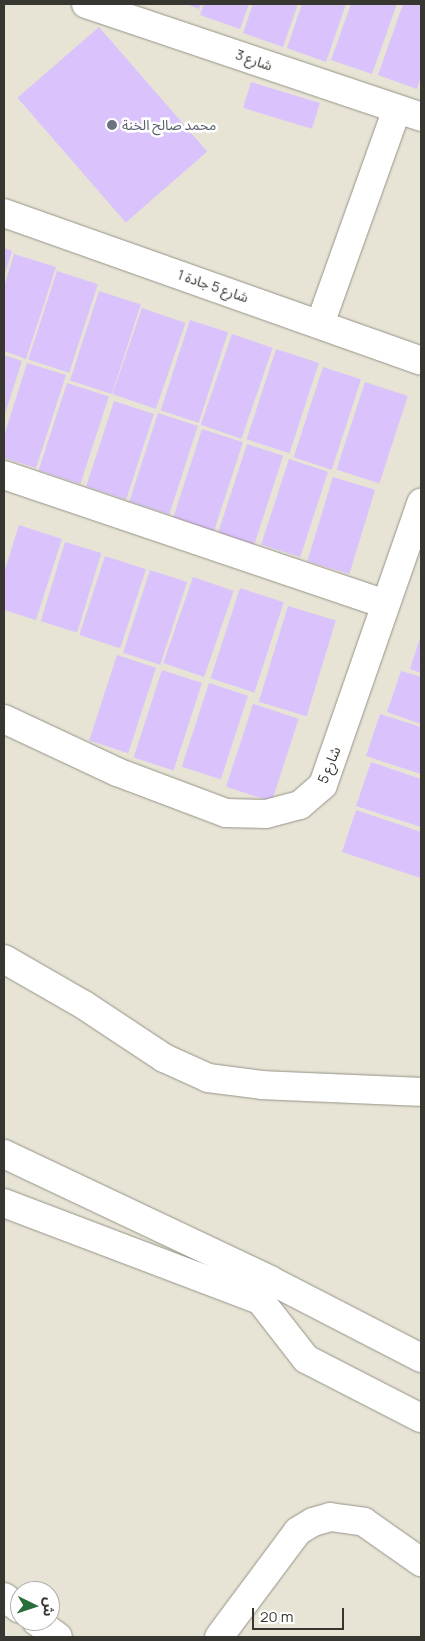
<!DOCTYPE html>
<html>
<head>
<meta charset="utf-8">
<style>
	body { margin:0 }
	#map { position:relative; width:425px; height:1641px; overflow:hidden; background:#e7e4d6; font-family:Manrope,"Noto Sans Arabic",sans-serif }
	div>[style] { position:absolute }
	.building>* { inset:0; background:#dac2fc; transform-origin:0 0 }
	.roads { filter:drop-shadow(0 0 1px #959386) drop-shadow(0 0 1px #959386) }
	.street>* { height:28px; margin:-14px; padding:0 14px; transform-origin:14px; border-radius:14px; background:#fff }
	.secondary>* { height:28px; margin:-14px; padding:0 14px; transform-origin:14px; border-radius:14px; background:#fff }
	.dots>* { width:14px; height:14px; translate:-50% -50%; box-sizing:border-box; border:2px solid #fff; border-radius:50% }
	span { translate:-50% -50%; white-space:nowrap; text-align:center; line-height:1.15; -webkit-text-stroke:5px #fff; paint-order:stroke }
	.street-label { font-size:14px; color:#373630 }
	.worship-label { font-size:14px; color:#5b616d }
	.left { translate:0 -50%; text-align:left }
	.frame { position:absolute; inset:0; border:5px solid #373630; pointer-events:none }
	.north { position:absolute; left:10px; top:1581px; width:50px; height:50px; box-sizing:border-box; background:#fff; border:1px solid #afafac; border-radius:50%; rotate:94deg; font-size:14px; font-weight:700; line-height:20px; text-align:center; color:#373630 }
	.north::after { content:''; display:block; margin:auto; width:18px; height:22px; background:#286e3a; clip-path:polygon(50% 0,100% 100%,50% 72%,0 100%) }
	.scale { position:absolute; left:252px; top:1608px; width:92px; height:22px; box-sizing:border-box; border:2px solid #373630; border-top:0; padding-left:6px; font-size:15px; line-height:18px; white-space:nowrap; color:#373630; -webkit-text-stroke:4px #fff; paint-order:stroke }
</style>
</head>
<body>
<div id="map">
	<div class="building">
		<i style="clip-path:polygon(186px 4px,201px 4px,199px 9px)"></i>
		<i style="clip-path:polygon(204px 4px,249px 4px,240px 29px,200px 15px)"></i>
		<i style="clip-path:polygon(253px 4px,298px 4px,283px 47px,243px 33px)"></i>
		<i style="clip-path:polygon(302px 4px,346px 4px,326px 62px,287px 48px)"></i>
		<i style="clip-path:polygon(351px 4px,397px 4px,372px 74px,331px 60px)"></i>
		<i style="clip-path:polygon(403px 4px,421px 4px,421px 75px,417px 89px,378px 75px)"></i>
		<i style="left:99px;top:27px;width:165px;height:108px;rotate:49deg"></i>
		<i style="left:251px;top:82px;width:72px;height:27px;rotate:17deg"></i>
		<i style="clip-path:polygon(4px 248px,12px 251px,4px 276px)"></i>
		<i style="clip-path:polygon(14px 254px,56px 267px,26px 359px,4px 351px,4px 287px)"></i>
		<i style="left:57px;top:271px;width:43px;height:93px;rotate:18deg"></i>
		<i style="left:99px;top:291px;width:44px;height:94px;rotate:18deg"></i>
		<i style="left:142px;top:308px;width:46px;height:91px;rotate:19deg"></i>
		<i style="left:190px;top:320px;width:40px;height:95px;rotate:18deg"></i>
		<i style="left:232px;top:334px;width:43px;height:96px;rotate:19deg"></i>
		<i style="left:276px;top:349px;width:45px;height:95px;rotate:18deg"></i>
		<i style="clip-path:polygon(4px 355px,22px 361px,4px 417px)"></i>
		<i style="clip-path:polygon(27px 363px,66px 375px,36px 468px,4px 458px,4px 436px)"></i>
		<i style="left:323px;top:367px;width:40px;height:95px;rotate:18deg"></i>
		<i style="left:365px;top:382px;width:45px;height:92px;rotate:18deg"></i>
		<i style="left:67px;top:383px;width:44px;height:92px;rotate:18deg"></i>
		<i style="left:114px;top:401px;width:42px;height:90px;rotate:18deg"></i>
		<i style="left:158px;top:413px;width:42px;height:93px;rotate:18deg"></i>
		<i style="left:202px;top:429px;width:43px;height:95px;rotate:18deg"></i>
		<i style="left:247px;top:444px;width:38px;height:96px;rotate:18deg"></i>
		<i style="left:289px;top:459px;width:41px;height:90px;rotate:18deg"></i>
		<i style="left:333px;top:477px;width:44px;height:88px;rotate:17deg"></i>
		<i style="clip-path:polygon(19px 525px,62px 539px,36px 620px,4px 610px,4px 573px)"></i>
		<i style="left:65px;top:542px;width:38px;height:83px;rotate:17deg"></i>
		<i style="left:105px;top:556px;width:43px;height:83px;rotate:18deg"></i>
		<i style="left:150px;top:570px;width:39px;height:87px;rotate:18deg"></i>
		<i style="left:193px;top:577px;width:43px;height:91px;rotate:19deg"></i>
		<i style="left:240px;top:588px;width:46px;height:95px;rotate:18deg"></i>
		<i style="left:288px;top:606px;width:50px;height:100px;rotate:17deg"></i>
		<i style="clip-path:polygon(421px 635px,421px 673px,410px 669px)"></i>
		<i style="left:117px;top:655px;width:41px;height:90px;rotate:18deg"></i>
		<i style="left:162px;top:670px;width:42px;height:92px;rotate:18deg"></i>
		<i style="clip-path:polygon(401px 671px,421px 677px,421px 724px,387px 712px)"></i>
		<i style="left:209px;top:683px;width:41px;height:88px;rotate:18deg"></i>
		<i style="left:253px;top:704px;width:48px;height:87px;rotate:18deg"></i>
		<i style="clip-path:polygon(380px 714px,421px 727px,421px 774px,366px 756px)"></i>
		<i style="clip-path:polygon(371px 762px,421px 779px,421px 827px,356px 806px)"></i>
		<i style="clip-path:polygon(356px 810px,421px 832px,421px 878px,342px 852px)"></i>
	</div>
	<div class="roads">
		<div class="street">
			<i style="left:86px;top:4px;width:354px;rotate:18.6deg"></i>
			<i style="left:4px;top:213px;width:442px;rotate:19.5deg"></i>
			<i style="left:320px;top:324px;width:228px;rotate:-70.3deg"></i>
			<i style="left:4px;top:475px;width:402px;rotate:18.7deg"></i>
			<i style="left:4px;top:719px;width:125px;rotate:25.1deg"></i>
			<i style="left:117px;top:772px;width:116px;rotate:20.6deg"></i>
			<i style="left:226px;top:813px;width:40px;rotate:1.4deg"></i>
			<i style="left:266px;top:814px;width:35px;rotate:-15deg"></i>
			<i style="left:300px;top:805px;width:30px;rotate:-41deg"></i>
			<i style="left:323px;top:785px;width:299px;rotate:-70.8deg"></i>
			<i style="left:4px;top:959px;width:92px;rotate:29.9deg"></i>
			<i style="left:84px;top:1005px;width:96px;rotate:33.5deg"></i>
			<i style="left:164px;top:1058px;width:48px;rotate:24.4deg"></i>
			<i style="left:208px;top:1078px;width:54px;rotate:7.4deg"></i>
			<i style="left:262px;top:1085px;width:159px;rotate:2.5deg"></i>
			<i style="left:4px;top:1597px;width:20px;rotate:37deg"></i>
			<i style="left:36px;top:1621px;width:27px;rotate:36deg"></i>
			<i style="left:219px;top:1637px;width:132px;rotate:-53.3deg"></i>
			<i style="left:298px;top:1531px;width:17px;rotate:-31deg"></i>
			<i style="left:313px;top:1522px;width:18px;rotate:-16deg"></i>
			<i style="left:330px;top:1517px;width:34px;rotate:8deg"></i>
			<i style="left:364px;top:1522px;width:70px;rotate:35.1deg"></i>
		</div>
		<div class="secondary">
			<i style="left:4px;top:1154px;width:294px;rotate:25.3deg"></i>
			<i style="left:270px;top:1280px;width:170px;rotate:27.3deg"></i>
			<i style="left:4px;top:1203px;width:274px;rotate:20.8deg"></i>
			<i style="left:260px;top:1300px;width:75px;rotate:52.1deg"></i>
			<i style="left:306px;top:1359px;width:129px;rotate:27.2deg"></i>
		</div>
	</div>
	<div class="dots">
		<i style="left:112px;top:125px;background:#6b7280"></i>
	</div>
	<div class="street-label">
		<span style="left:254px;top:60px;rotate:19deg">شارع 3</span>
		<span style="left:213px;top:286px;rotate:19deg">شارع 5 جادة 1</span>
		<span style="left:329px;top:765px;rotate:-68deg">شارع 5</span>
	</div>
	<div class="worship-label">
		<span class="left" style="left:122px;top:125px">محمد صالح الخنة</span>
	</div>
	<div class="frame"></div>
	<div class="north">ش</div>
	<div class="scale">20 m</div>
</div>
</body>
</html>
